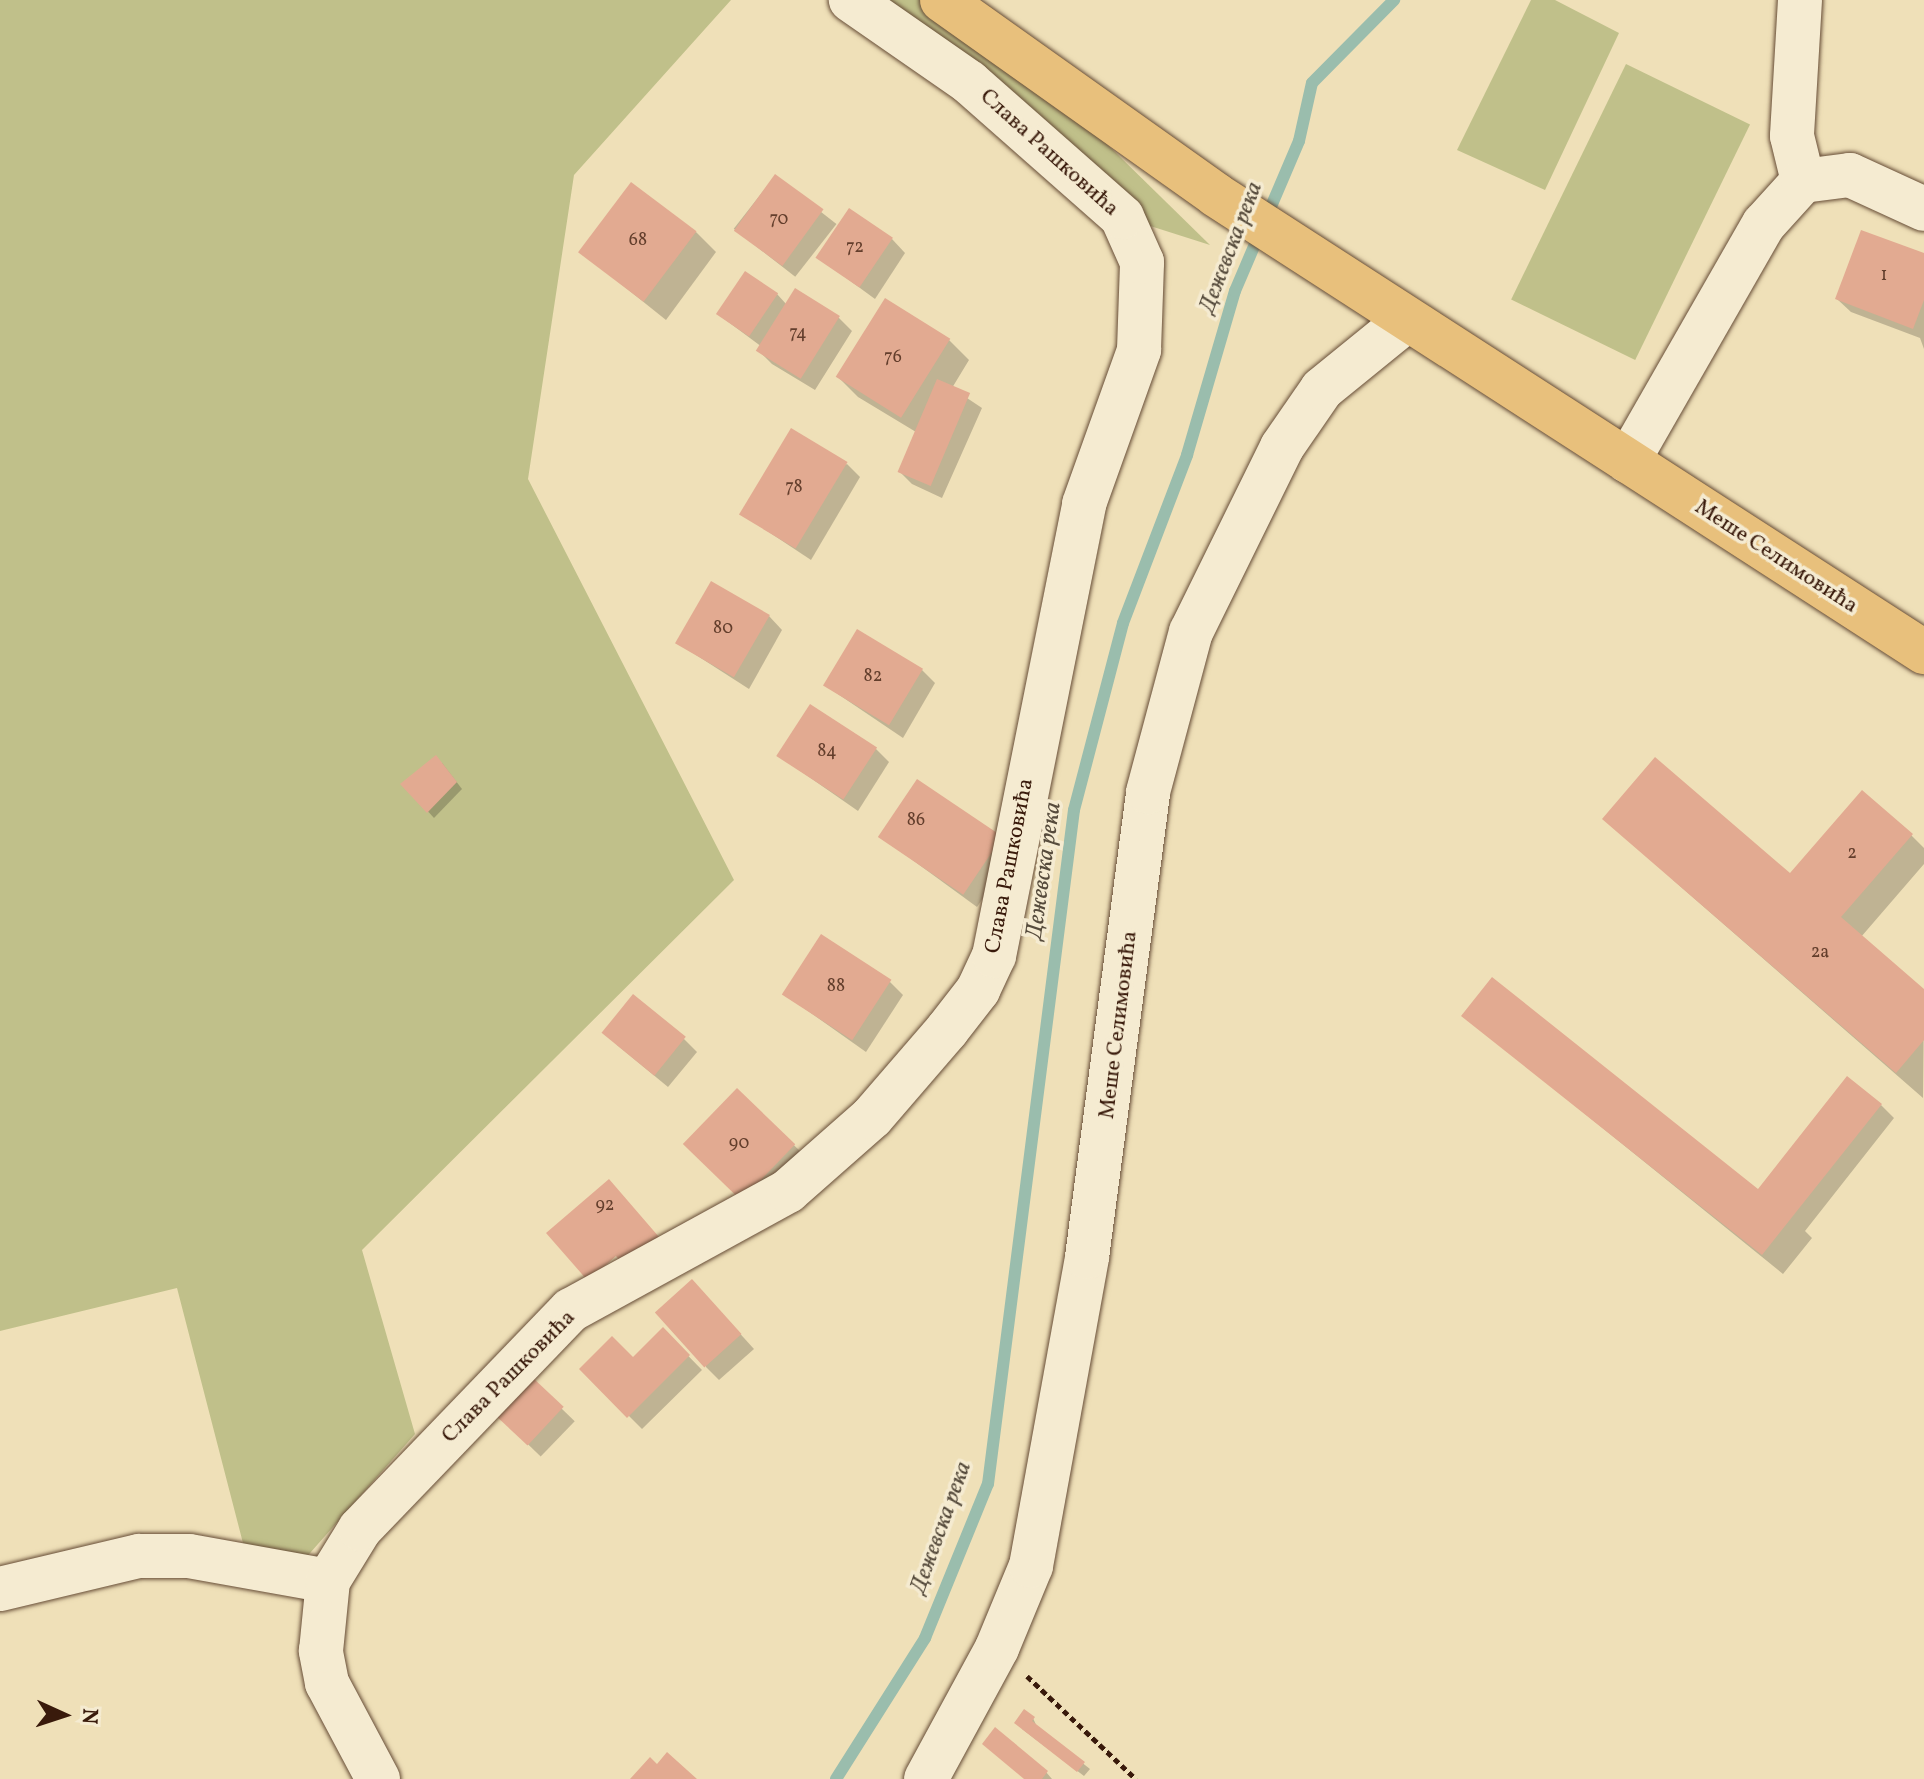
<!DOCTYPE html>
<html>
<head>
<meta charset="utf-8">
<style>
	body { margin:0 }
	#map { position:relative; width:1924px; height:1779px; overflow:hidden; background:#efe0b8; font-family:Vollkorn,serif }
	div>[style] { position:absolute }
	.green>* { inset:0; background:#c0c08a; transform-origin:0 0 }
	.shadow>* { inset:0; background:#0003; transform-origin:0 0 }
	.stream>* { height:12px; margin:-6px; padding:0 6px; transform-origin:6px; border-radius:6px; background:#9abdad }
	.building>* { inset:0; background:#e2aa91; transform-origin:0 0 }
	.path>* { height:5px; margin-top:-2.5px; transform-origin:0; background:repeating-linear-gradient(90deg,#391a0b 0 6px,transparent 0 10px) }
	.roads { filter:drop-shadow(0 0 2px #664c36) drop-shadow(0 0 2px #664c36) }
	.minor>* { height:44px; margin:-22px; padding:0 22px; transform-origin:22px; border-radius:22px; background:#f5ebd1 }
	.major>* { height:44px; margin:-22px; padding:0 22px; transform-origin:22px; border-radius:22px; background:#e8c07c }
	span { translate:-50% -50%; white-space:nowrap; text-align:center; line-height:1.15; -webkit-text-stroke:7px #f5ebd1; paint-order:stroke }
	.number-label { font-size:18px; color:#633e2c }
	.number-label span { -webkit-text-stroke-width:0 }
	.street-label { font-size:22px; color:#391a0b }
	.water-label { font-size:24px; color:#564b3c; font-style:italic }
	.north { position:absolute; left:24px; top:1675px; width:80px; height:80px; -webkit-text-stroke:6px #f5ebd1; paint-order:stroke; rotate:93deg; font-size:22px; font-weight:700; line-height:32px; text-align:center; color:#391a0b }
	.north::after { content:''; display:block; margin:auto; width:28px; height:36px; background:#391a0b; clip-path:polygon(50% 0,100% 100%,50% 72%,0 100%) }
</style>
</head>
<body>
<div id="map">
	<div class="green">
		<i style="clip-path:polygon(0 0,731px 0,574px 175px,528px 479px,734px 880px,362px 1250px,415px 1434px,303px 1561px,244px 1547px,177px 1288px,0 1331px)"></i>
		<i style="clip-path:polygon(851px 0,960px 0,1210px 245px,1122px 217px)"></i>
		<i style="clip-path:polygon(1531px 0,1555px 0,1619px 33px,1545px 190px,1457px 150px)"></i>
		<i style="left:1626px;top:64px;width:138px;height:262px;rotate:26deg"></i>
	</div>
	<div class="shadow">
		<i style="left:775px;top:176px;width:78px;height:67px;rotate:38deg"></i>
		<i style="clip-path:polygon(696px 232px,716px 252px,666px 320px,581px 252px)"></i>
		<i style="clip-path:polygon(892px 239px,905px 253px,875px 299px,819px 258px)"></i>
		<i style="clip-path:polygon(1924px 255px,1924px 349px,1920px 338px,1851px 312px,1837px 299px)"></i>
		<i style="clip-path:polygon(777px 294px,787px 305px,839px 318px,852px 331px,815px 390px,772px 364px,759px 351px,762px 347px,719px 315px)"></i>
		<i style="clip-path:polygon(885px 301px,949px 340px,969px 360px,952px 388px,982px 408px,942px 498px,912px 484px,899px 471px,916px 432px,858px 397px,838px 377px)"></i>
		<i style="clip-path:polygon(847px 464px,860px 477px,811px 560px,743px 515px)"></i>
		<i style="clip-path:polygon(769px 616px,782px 630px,749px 689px,679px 644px)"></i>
		<i style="clip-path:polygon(922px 670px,935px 683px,903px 738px,826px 686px)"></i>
		<i style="clip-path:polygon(876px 749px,889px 762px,858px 811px,779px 756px)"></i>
		<i style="clip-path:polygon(442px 763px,462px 789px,434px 818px,403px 784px)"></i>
		<i style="clip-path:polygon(1911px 835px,1924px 848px,1924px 864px,1861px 937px,1924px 992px,1923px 1098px,1673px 880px,1798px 883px)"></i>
		<i style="clip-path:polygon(881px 837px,1014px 852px,977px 907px)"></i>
		<i style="clip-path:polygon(890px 982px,903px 995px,866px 1052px,784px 994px)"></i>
		<i style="clip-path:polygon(1464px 1016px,1758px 1191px,1881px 1105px,1894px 1118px,1805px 1231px,1812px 1238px,1783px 1274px)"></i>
		<i style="clip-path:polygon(684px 1039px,697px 1052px,668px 1087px,617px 1045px)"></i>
		<i style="clip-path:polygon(738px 1090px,807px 1158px,755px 1211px)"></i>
		<i style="clip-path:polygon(705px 1295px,754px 1349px,719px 1380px,706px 1367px)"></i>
		<i style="clip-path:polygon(663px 1330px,702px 1370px,642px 1429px,582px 1369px,633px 1360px)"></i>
		<i style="left:533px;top:1381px;width:58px;height:49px;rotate:44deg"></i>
		<i style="clip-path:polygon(1033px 1718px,1037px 1727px,1090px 1769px,1084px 1776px,1022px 1729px)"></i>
		<i style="clip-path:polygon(1046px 1772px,1052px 1779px,1025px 1779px)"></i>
	</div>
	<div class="stream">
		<i style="left:836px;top:1779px;width:167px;rotate:-57.7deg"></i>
		<i style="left:925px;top:1638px;width:166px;rotate:-67.8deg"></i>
		<i style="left:988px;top:1484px;width:679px;rotate:-82.73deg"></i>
		<i style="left:1074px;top:810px;width:193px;rotate:-75.3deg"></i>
		<i style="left:1123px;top:623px;width:180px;rotate:-69.1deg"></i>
		<i style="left:1187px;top:455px;width:171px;rotate:-73.7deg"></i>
		<i style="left:1235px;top:291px;width:163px;rotate:-66.9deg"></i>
		<i style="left:1299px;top:141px;width:59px;rotate:-77.4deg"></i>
		<i style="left:1312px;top:83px;width:117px;rotate:-45.3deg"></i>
	</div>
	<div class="building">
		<i style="left:775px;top:174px;width:60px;height:70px;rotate:36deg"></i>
		<i style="left:631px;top:182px;width:82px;height:88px;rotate:37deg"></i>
		<i style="left:849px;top:208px;width:53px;height:60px;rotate:34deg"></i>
		<i style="clip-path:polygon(1861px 230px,1924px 253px,1924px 300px,1913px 329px,1835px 299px)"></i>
		<i style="left:745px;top:271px;width:40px;height:52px;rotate:34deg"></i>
		<i style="left:795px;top:288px;width:53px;height:74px;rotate:32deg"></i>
		<i style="left:885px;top:298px;width:77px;height:93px;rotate:32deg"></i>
		<i style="left:937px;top:379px;width:36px;height:101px;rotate:23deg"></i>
		<i style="left:791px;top:428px;width:66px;height:101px;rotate:31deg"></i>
		<i style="left:711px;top:581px;width:68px;height:72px;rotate:30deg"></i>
		<i style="left:857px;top:629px;width:77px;height:66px;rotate:31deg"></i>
		<i style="left:810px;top:704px;width:80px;height:62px;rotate:33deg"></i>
		<i style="clip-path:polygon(436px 755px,457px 782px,427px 813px,400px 784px)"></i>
		<i style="clip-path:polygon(1655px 757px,1790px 873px,1862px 790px,1913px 834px,1841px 917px,1924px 989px,1924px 1040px,1896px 1073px,1602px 819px)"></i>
		<i style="left:917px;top:779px;width:103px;height:70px;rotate:34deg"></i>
		<i style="left:821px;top:934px;width:84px;height:72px;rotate:33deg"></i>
		<i style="clip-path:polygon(1492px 977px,1758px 1189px,1847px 1076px,1882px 1104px,1762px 1255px,1461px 1016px)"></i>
		<i style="left:633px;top:994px;width:68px;height:50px;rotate:39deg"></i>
		<i style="left:737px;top:1088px;width:81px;height:78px;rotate:44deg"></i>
		<i style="clip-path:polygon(609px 1179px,659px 1237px,625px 1267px,616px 1256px,588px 1281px,546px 1233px)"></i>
		<i style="left:692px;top:1279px;width:74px;height:50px;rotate:48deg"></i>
		<i style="clip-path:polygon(663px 1327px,690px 1355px,627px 1418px,579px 1369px,612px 1336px,633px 1357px)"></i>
		<i style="left:533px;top:1378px;width:42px;height:53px;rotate:43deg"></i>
		<i style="clip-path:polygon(1024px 1709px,1035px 1717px,1032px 1721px,1085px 1762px,1077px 1772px,1014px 1723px)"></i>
		<i style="clip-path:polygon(995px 1727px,1048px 1771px,1042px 1779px,1024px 1779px,982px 1744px)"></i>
		<i style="clip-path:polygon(667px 1752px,697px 1779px,630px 1779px,650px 1757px,657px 1764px)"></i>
	</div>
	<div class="path">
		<i style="left:1027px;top:1676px;width:150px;rotate:43.4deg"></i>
	</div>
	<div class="roads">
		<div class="minor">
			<i style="left:1800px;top:0;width:136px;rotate:93.4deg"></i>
			<i style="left:1792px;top:136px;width:46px;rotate:76.3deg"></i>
			<i style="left:1628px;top:461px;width:273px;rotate:-60.2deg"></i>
			<i style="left:1764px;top:224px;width:58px;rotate:-47.8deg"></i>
			<i style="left:1803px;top:181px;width:47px;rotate:-7.3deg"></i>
			<i style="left:1850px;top:175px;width:81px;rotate:24.7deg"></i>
			<i style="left:0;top:1589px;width:143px;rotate:-13.4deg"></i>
			<i style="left:139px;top:1556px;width:50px"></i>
			<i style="left:189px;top:1556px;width:141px;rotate:10.2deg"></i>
			<i style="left:378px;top:1779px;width:109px;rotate:-118deg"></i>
			<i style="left:327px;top:1683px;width:33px;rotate:-101deg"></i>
			<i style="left:321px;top:1651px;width:70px;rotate:-84.3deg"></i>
			<i style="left:328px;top:1581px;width:61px;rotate:-58.4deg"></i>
			<i style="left:360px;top:1529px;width:304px;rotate:-46.1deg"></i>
			<i style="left:571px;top:1310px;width:247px;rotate:-28.7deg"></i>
			<i style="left:788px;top:1191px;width:112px;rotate:-41.4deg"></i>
			<i style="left:872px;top:1117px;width:115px;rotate:-49.2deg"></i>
			<i style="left:947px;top:1030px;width:51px;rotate:-52.2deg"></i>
			<i style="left:978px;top:990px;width:38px;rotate:-65deg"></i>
			<i style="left:994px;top:956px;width:461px;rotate:-78.7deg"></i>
			<i style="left:1084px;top:504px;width:164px;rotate:-70.3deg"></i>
			<i style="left:1139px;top:350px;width:88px;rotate:-88deg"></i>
			<i style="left:1142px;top:262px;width:49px;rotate:-114deg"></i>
			<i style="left:1122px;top:217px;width:204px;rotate:-138.6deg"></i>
			<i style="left:969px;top:82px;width:144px;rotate:-145.2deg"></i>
			<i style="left:926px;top:1779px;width:149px;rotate:-61.5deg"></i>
			<i style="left:997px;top:1648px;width:89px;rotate:-67.5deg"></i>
			<i style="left:1031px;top:1566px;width:314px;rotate:-79.7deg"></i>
			<i style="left:1087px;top:1257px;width:469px;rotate:-82.5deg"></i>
			<i style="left:1148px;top:792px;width:166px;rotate:-75deg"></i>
			<i style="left:1191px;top:632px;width:206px;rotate:-63.8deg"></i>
			<i style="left:1282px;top:447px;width:70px;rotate:-55.4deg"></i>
			<i style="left:1322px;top:389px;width:109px;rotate:-39.1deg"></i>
		</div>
		<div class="major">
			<i style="left:942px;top:0;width:336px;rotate:35.4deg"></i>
			<i style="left:1216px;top:195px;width:843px;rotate:32.84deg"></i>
		</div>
	</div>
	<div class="number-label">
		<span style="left:779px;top:220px">70</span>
		<span style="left:638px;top:241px">68</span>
		<span style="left:855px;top:248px">72</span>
		<span style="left:1884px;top:276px">1</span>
		<span style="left:798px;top:334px">74</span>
		<span style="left:893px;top:358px">76</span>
		<span style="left:794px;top:488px">78</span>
		<span style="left:723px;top:629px">80</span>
		<span style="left:873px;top:677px">82</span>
		<span style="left:827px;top:752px">84</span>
		<span style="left:916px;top:821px">86</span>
		<span style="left:1852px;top:854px">2</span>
		<span style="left:1820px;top:953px">2a</span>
		<span style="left:836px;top:987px">88</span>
		<span style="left:739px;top:1144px">90</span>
		<span style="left:605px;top:1206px">92</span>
	</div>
	<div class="street-label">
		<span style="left:1049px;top:153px;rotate:42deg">Слава Рашковића</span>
		<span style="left:1776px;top:557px;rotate:33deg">Меше Селимовића</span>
		<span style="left:1010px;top:866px;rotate:-79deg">Слава Рашковића</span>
		<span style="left:1119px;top:1025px;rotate:-83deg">Меше Селимовића</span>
		<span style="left:509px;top:1377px;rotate:-45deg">Слава Рашковића</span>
	</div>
	<div class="water-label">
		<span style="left:1232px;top:248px;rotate:-69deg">Дежевска река</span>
		<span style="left:1045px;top:871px;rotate:-82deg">Дежевска река</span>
		<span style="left:942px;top:1528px;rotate:-70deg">Дежевска река</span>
	</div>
	<div class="north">N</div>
</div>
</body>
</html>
